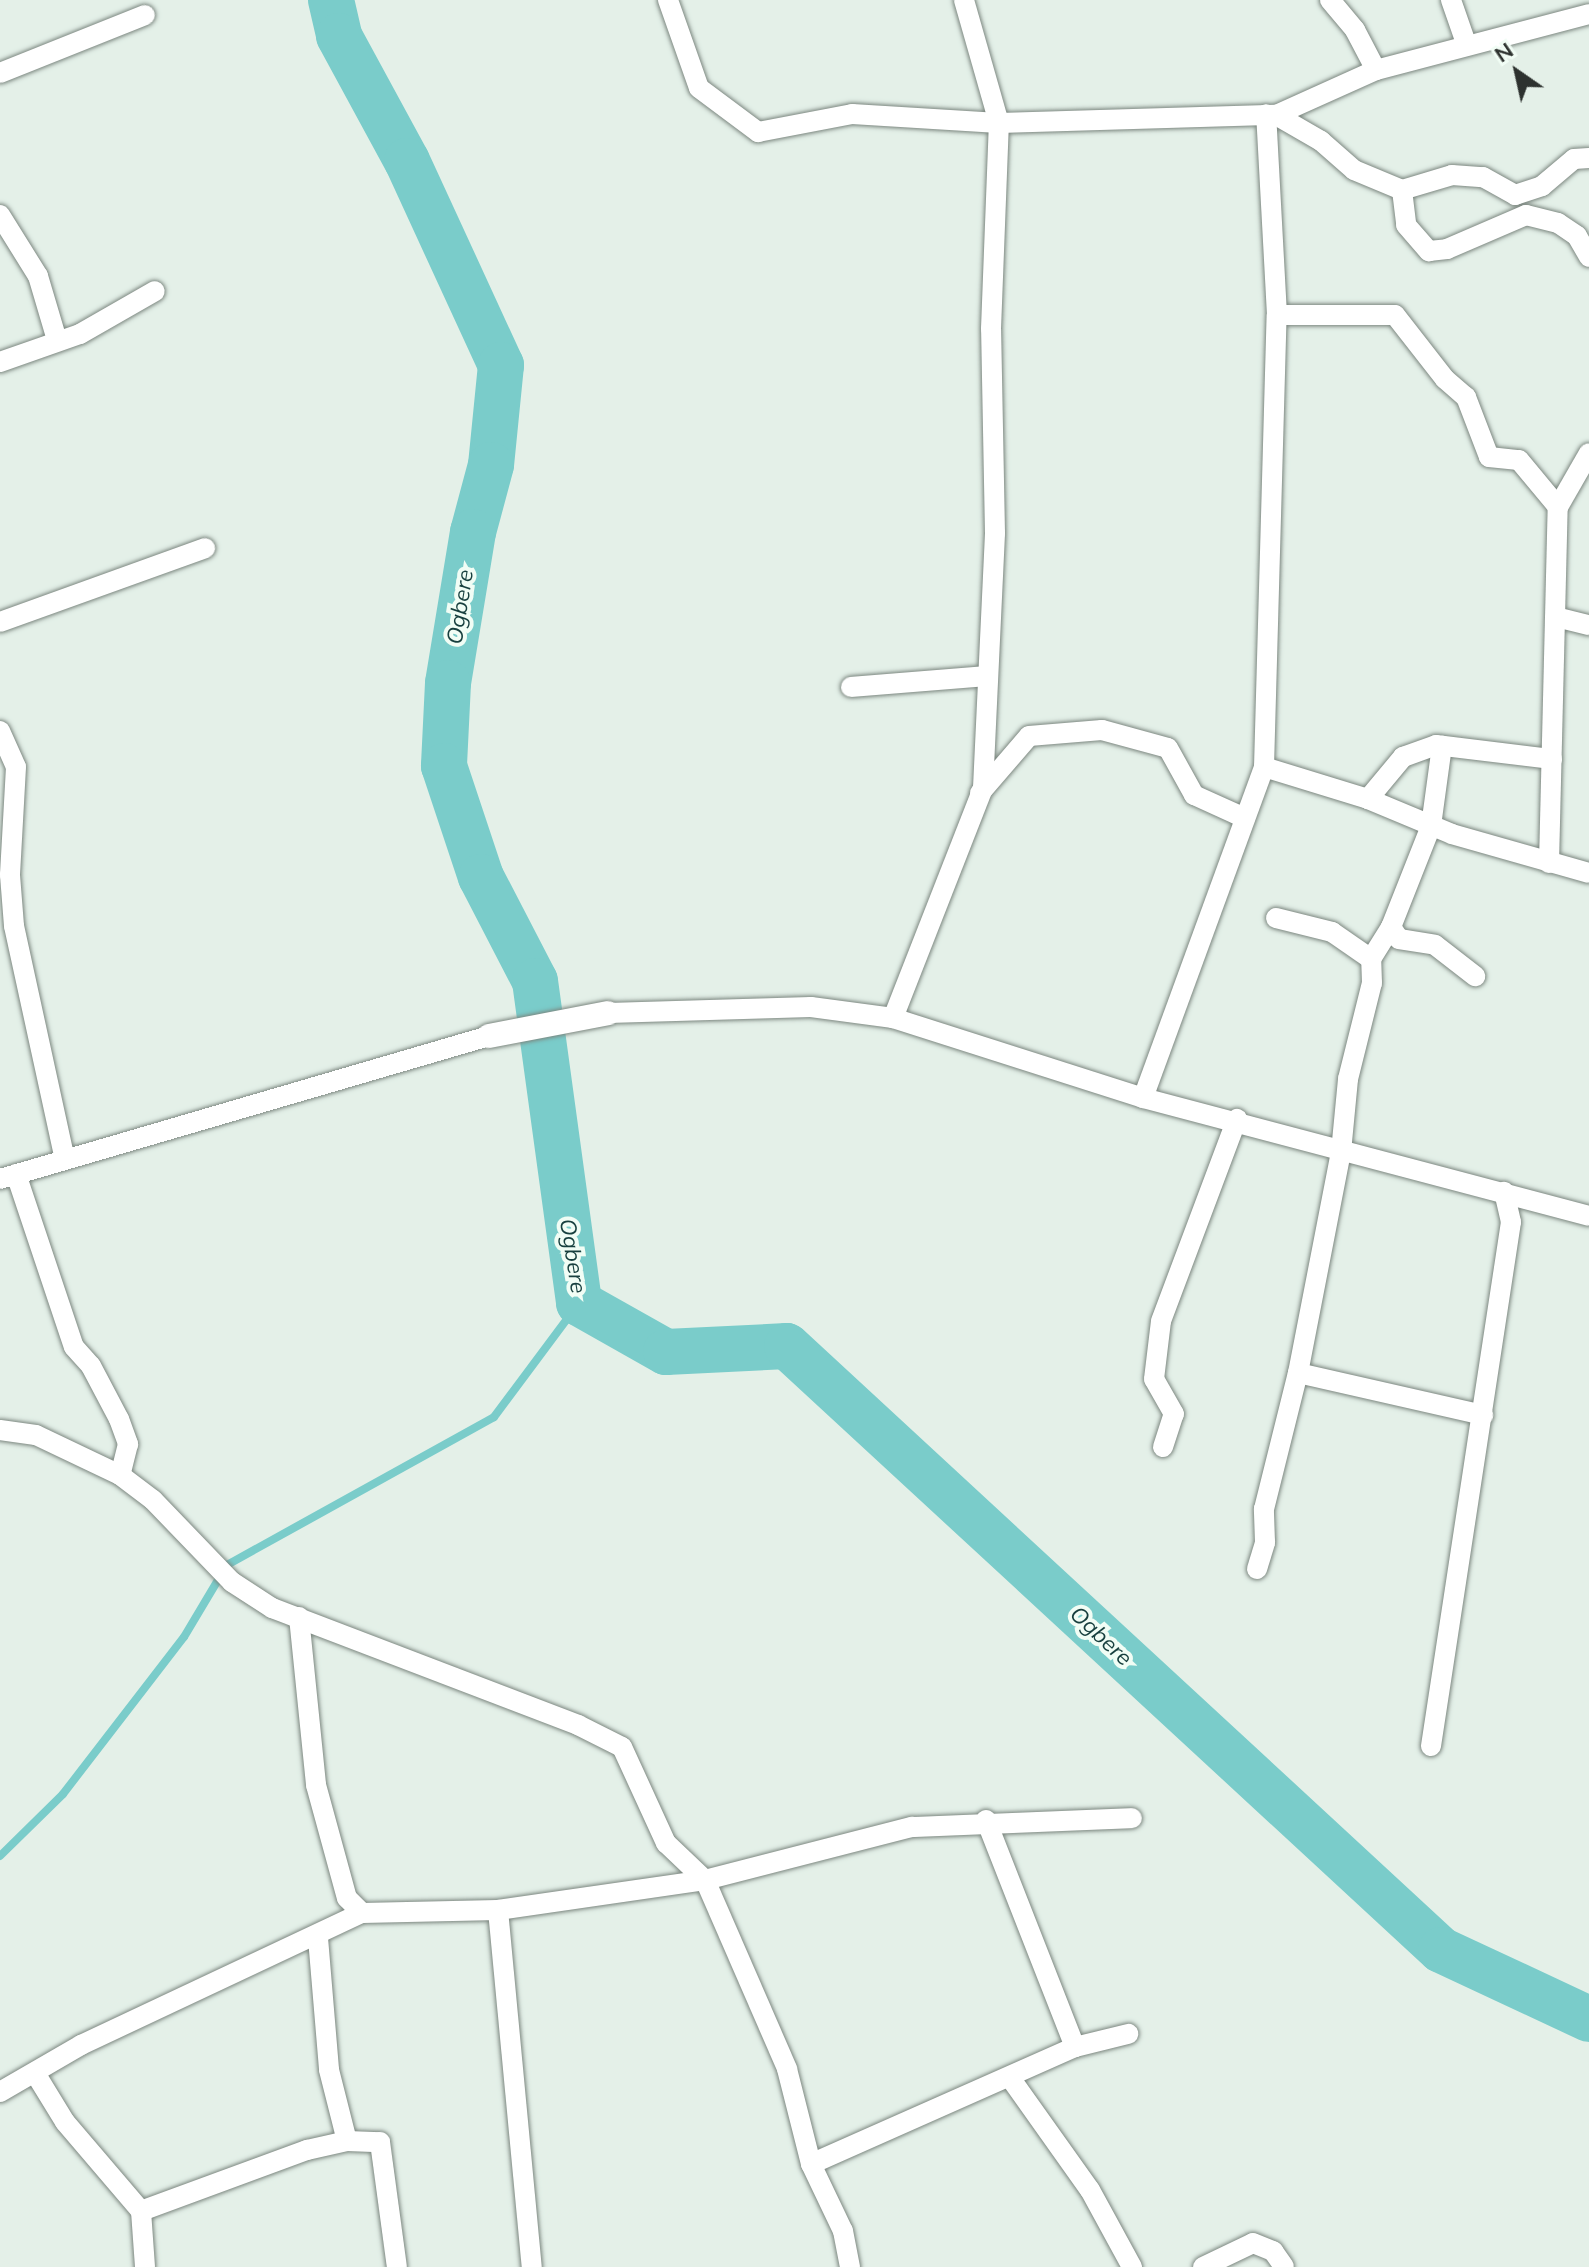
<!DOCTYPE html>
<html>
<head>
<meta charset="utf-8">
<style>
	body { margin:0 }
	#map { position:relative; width:1589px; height:2267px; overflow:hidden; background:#e4f0e8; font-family:Mulish,sans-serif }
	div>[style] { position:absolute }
	.stream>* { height:8px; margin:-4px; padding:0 4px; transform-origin:4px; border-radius:4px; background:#7accca }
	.river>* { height:46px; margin:-23px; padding:0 23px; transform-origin:23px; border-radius:23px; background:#7accca }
	.roads { filter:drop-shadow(0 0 2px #7c8780) drop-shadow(0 0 2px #7c8780) }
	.minor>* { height:20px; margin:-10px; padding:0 10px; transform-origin:10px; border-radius:10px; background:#fff }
	.tertiary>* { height:24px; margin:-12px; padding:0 12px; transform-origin:12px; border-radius:12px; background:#fff }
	span { translate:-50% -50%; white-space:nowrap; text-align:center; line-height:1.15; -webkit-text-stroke:8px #f1fdf5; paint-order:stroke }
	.water-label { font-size:22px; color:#173f3e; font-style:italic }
	.north { position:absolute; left:1477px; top:32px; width:80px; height:80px; -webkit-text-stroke:6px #f1fdf5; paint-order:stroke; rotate:326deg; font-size:22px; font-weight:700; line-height:32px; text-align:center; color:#2d322f }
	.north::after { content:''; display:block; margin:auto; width:28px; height:36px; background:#2d322f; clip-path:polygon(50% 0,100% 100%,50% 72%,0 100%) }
</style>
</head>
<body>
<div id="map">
	<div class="stream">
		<i style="left:0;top:1856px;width:88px;rotate:-44.5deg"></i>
		<i style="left:63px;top:1794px;width:198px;rotate:-52.4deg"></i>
		<i style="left:184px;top:1637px;width:84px;rotate:-59.2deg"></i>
		<i style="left:227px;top:1565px;width:305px;rotate:-29deg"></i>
		<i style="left:494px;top:1417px;width:142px;rotate:-53.3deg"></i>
	</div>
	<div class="river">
		<i style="left:331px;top:0;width:37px;rotate:77deg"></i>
		<i style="left:339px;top:36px;width:142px;rotate:61.5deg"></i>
		<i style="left:407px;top:161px;width:225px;rotate:65.3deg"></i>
		<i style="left:501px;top:365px;width:100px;rotate:95.7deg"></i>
		<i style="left:491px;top:465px;width:69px;rotate:105deg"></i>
		<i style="left:473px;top:532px;width:153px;rotate:99.4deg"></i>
		<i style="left:448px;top:683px;width:83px;rotate:92.8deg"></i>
		<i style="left:444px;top:766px;width:117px;rotate:71.6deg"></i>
		<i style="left:481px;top:877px;width:117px;rotate:62.6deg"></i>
		<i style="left:535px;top:981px;width:325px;rotate:82.2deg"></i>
		<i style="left:579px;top:1303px;width:100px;rotate:29.4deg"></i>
		<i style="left:666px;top:1352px;width:121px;rotate:-2.8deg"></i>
		<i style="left:787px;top:1346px;width:890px;rotate:42.72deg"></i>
		<i style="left:1441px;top:1950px;width:163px;rotate:25deg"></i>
	</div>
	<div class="roads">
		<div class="minor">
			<i style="left:668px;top:0;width:93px;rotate:70.6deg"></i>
			<i style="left:699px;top:88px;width:74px;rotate:36.7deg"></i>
			<i style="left:758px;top:132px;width:96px;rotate:-10.8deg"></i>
			<i style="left:852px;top:114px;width:147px;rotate:3.5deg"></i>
			<i style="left:999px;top:123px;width:277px;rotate:-1.7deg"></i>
			<i style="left:1276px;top:115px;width:110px;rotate:-24.2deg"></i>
			<i style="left:1376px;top:70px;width:220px;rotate:-14.7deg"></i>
			<i style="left:1330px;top:0;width:39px;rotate:50deg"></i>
			<i style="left:1355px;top:30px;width:45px;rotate:62.3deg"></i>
			<i style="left:1451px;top:0;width:46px;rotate:70.8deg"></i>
			<i style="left:0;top:73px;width:156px;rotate:-21.8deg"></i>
			<i style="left:1276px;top:115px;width:52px;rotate:30deg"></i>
			<i style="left:1321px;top:141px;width:44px;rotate:41.3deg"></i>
			<i style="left:1354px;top:170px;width:52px;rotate:22.6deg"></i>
			<i style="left:1402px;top:190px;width:52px;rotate:-16.7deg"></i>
			<i style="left:1452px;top:175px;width:31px;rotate:4deg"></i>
			<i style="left:1483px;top:177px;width:37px;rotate:29deg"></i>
			<i style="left:1515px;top:195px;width:28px;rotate:-18deg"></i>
			<i style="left:1542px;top:186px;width:42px;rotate:-40.2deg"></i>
			<i style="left:1574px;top:159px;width:15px;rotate:-4deg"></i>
			<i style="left:1402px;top:190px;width:35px;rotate:83deg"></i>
			<i style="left:1406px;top:225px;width:35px;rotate:49deg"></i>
			<i style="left:1429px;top:251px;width:18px;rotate:-6deg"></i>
			<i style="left:1447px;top:249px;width:86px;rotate:-23.3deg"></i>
			<i style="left:1526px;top:215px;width:33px;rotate:14deg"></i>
			<i style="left:1558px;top:223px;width:23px;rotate:34deg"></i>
			<i style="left:1577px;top:236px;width:24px;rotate:60deg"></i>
			<i style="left:0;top:215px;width:72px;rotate:58.1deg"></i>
			<i style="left:38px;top:276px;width:67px;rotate:73.5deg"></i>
			<i style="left:1277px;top:315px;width:118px"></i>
			<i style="left:1395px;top:315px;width:81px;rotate:52deg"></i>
			<i style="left:1445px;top:379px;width:28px;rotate:41deg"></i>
			<i style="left:1466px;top:397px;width:64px;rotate:69deg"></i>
			<i style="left:1489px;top:457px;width:30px;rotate:6deg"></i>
			<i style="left:1519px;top:460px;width:61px;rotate:50.3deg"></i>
			<i style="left:0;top:362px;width:85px;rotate:-19.3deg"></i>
			<i style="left:80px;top:334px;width:86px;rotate:-29.8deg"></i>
			<i style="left:1556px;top:617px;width:34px;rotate:14deg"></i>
			<i style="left:0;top:622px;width:218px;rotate:-19.8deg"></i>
			<i style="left:851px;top:687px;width:136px;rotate:-4.6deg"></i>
			<i style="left:0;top:731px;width:39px;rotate:66deg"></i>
			<i style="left:16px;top:767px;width:108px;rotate:93.2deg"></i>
			<i style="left:10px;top:875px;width:51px;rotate:85.5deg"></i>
			<i style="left:14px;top:926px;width:239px;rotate:77.7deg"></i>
			<i style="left:1264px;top:767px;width:109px;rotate:17.1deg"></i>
			<i style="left:1368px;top:799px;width:91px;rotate:22.6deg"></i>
			<i style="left:1452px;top:834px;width:142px;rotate:15.9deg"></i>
			<i style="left:980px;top:793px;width:75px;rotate:-49.3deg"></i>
			<i style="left:1029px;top:736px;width:73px;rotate:-4.7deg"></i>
			<i style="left:1102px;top:730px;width:68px;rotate:15.3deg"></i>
			<i style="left:1168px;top:748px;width:54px;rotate:61deg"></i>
			<i style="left:1194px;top:795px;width:56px;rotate:24.3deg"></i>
			<i style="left:1368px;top:799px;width:55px;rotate:-50.2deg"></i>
			<i style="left:1403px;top:757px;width:35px;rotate:-20deg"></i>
			<i style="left:1436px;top:745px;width:117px;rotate:6.9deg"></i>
			<i style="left:1549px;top:863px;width:356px;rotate:-88.6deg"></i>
			<i style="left:1558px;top:507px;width:62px;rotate:-60.1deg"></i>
			<i style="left:1276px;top:918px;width:58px;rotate:14deg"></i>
			<i style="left:1332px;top:932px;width:47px;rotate:34.7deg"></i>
			<i style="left:1391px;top:927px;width:14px;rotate:56deg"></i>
			<i style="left:1399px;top:939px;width:36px;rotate:9deg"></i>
			<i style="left:1435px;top:945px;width:51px;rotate:37.8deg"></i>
			<i style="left:608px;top:1013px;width:203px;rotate:-1.7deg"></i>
			<i style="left:811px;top:1007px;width:83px;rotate:7.6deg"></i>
			<i style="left:893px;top:1018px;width:262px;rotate:17.7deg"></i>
			<i style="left:1143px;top:1098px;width:461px;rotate:14.8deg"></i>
			<i style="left:893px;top:1018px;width:247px;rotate:-68.6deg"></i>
			<i style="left:983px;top:788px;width:255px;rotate:-87.3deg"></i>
			<i style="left:995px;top:533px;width:204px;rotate:-91.1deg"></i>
			<i style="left:991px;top:329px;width:206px;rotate:-87.8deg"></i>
			<i style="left:999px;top:123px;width:128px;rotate:-105.9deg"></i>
			<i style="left:1143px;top:1098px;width:352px;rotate:-69.9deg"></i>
			<i style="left:1264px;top:767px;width:452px;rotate:-88.4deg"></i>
			<i style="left:1277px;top:315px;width:201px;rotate:-93.1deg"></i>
			<i style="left:16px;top:1174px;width:182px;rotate:71.5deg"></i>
			<i style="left:74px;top:1347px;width:25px;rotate:48deg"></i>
			<i style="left:91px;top:1366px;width:60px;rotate:62.2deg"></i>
			<i style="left:119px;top:1419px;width:27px;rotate:70deg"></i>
			<i style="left:128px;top:1444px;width:32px;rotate:104deg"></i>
			<i style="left:0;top:1179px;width:509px;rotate:-16.3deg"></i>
			<i style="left:1298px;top:1373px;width:190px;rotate:12.8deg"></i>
			<i style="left:0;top:1430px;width:36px;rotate:8deg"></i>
			<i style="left:36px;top:1435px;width:93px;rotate:25.5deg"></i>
			<i style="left:120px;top:1475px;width:41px;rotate:37.1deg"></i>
			<i style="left:153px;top:1500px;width:114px;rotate:46.1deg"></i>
			<i style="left:232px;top:1582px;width:48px;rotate:33deg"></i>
			<i style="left:272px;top:1608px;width:328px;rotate:20.9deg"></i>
			<i style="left:578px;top:1725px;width:49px;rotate:26.6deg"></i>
			<i style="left:622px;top:1747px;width:106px;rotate:65.4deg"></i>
			<i style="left:666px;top:1843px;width:54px;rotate:43.5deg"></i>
			<i style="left:705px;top:1880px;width:206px;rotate:66.5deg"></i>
			<i style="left:787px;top:2069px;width:98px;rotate:75.8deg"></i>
			<i style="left:811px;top:2164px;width:74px;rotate:64.5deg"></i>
			<i style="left:843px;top:2231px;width:37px;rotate:79deg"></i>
			<i style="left:1163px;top:1447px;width:35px;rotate:-72deg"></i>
			<i style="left:1174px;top:1414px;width:40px;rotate:-119.7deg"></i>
			<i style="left:1154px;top:1379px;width:58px;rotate:-83.1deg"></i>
			<i style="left:1161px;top:1321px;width:216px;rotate:-69.4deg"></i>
			<i style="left:1257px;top:1569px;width:28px;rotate:-73deg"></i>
			<i style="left:1265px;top:1542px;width:33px;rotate:-92deg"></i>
			<i style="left:1264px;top:1509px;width:140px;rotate:-76deg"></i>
			<i style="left:1298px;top:1373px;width:225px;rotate:-79deg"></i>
			<i style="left:1341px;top:1152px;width:73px;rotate:-84.5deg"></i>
			<i style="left:1348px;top:1079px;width:99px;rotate:-76deg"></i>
			<i style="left:1372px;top:983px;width:24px;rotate:-92deg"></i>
			<i style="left:1371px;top:959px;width:38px;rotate:-58deg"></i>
			<i style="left:1391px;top:927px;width:109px;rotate:-68.4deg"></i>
			<i style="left:1431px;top:826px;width:81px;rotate:-82.2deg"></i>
			<i style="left:299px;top:1617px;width:169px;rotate:84.2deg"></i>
			<i style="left:316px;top:1785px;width:117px;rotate:74.7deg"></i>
			<i style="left:347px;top:1898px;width:21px;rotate:45deg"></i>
			<i style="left:1431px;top:1746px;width:530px;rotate:-81.32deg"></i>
			<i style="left:1511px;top:1222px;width:31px;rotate:-103deg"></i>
			<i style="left:986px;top:1820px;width:244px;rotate:68.6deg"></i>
			<i style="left:498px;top:1910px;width:359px;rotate:84.6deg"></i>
			<i style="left:318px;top:1938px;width:132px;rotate:85.2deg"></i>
			<i style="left:329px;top:2070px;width:73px;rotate:75.8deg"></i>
			<i style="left:35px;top:2073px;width:57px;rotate:58.5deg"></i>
			<i style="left:65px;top:2122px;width:117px;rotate:49.5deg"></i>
			<i style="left:141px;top:2211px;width:56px;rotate:85.9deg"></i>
			<i style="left:1011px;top:2079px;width:136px;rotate:54.6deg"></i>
			<i style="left:1090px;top:2190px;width:88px;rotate:61.4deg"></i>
			<i style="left:0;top:2092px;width:94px;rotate:-30.1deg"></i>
			<i style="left:81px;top:2045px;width:310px;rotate:-25.2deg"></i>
			<i style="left:362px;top:1913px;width:136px;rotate:-1.3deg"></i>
			<i style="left:498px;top:1910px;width:209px;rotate:-8.2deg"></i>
			<i style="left:705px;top:1880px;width:214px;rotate:-14.4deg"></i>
			<i style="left:912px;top:1827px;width:220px;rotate:-2.3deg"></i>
			<i style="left:811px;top:2164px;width:289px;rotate:-23.9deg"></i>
			<i style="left:1075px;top:2047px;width:55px;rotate:-13.8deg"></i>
			<i style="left:141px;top:2211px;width:177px;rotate:-20.2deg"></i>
			<i style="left:307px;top:2150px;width:41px;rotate:-12.7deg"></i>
			<i style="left:347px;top:2141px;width:33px;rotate:2deg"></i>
			<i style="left:380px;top:2142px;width:126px;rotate:82.3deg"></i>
			<i style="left:1203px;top:2267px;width:55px;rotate:-25.6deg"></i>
			<i style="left:1253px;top:2243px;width:22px;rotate:22deg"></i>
			<i style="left:1273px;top:2251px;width:19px;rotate:55deg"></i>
		</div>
		<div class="tertiary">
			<i style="left:489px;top:1036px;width:121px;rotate:-10.9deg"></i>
		</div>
	</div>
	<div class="water-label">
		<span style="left:460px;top:607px;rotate:-81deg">Ogbere</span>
		<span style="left:573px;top:1256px;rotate:81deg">Ogbere</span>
		<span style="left:1101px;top:1636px;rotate:43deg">Ogbere</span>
	</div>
	<div class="north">N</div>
</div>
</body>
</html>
